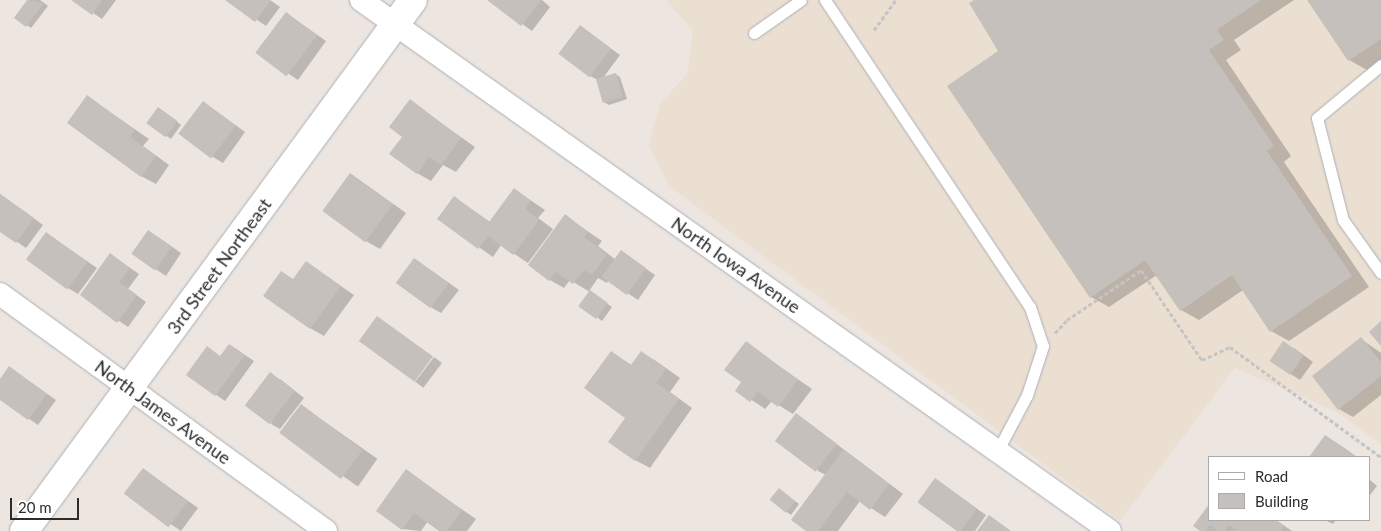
<!DOCTYPE html>
<html>
<head>
<meta charset="utf-8">
<style>
	body { margin:0 }
	#map { position:relative; width:1381px; height:531px; overflow:hidden; background:#ece5e0; font-family:Lato,sans-serif }
	div>[style] { position:absolute }
	.education>* { inset:0; background:#ebdfd1 }
	.shadow>* { inset:0; background:#0003; transform-origin:0 0 }
	.building>* { inset:0; background:#c5c0bb; transform-origin:0 0 }
	.path>* { height:3px; margin-top:-1.5px; transform-origin:0; background:repeating-linear-gradient(90deg,#c4c4c4 0 4px,transparent 0 6.5px) }
	.roads { filter:drop-shadow(0 0 1px #acb0b7) drop-shadow(0 0 1px #acb0b7) }
	.lane>* { height:11px; margin:-5.5px; padding:0 5.5px; transform-origin:5.5px; border-radius:5.5px; background:#fff }
	.street>* { height:22px; margin:-11px; padding:0 11px; transform-origin:11px; border-radius:11px; background:#fff }
	.secondary>* { height:28px; margin:-14px; padding:0 14px; transform-origin:14px; border-radius:14px; background:#fff }
	span { translate:-50% -50%; white-space:nowrap; text-align:center; line-height:1.15; -webkit-text-stroke:4px #fff; paint-order:stroke }
	.street-label { font-size:18px; color:#2c2c2c }
	.legend { position:absolute; left:1208px; top:456px; width:162px; height:65px; box-sizing:border-box; background:#fff; border:1px solid #ababab; margin:0; padding:6px 9px; list-style:none; font-size:15px; color:#2c2c2c }
	.legend li { display:flex; align-items:center; gap:10px; height:25px }
	.legend b { width:25px; border:1px solid #ababab }
	.scale { position:absolute; left:10px; top:498px; width:69px; height:22px; box-sizing:border-box; border:2px solid #2c2c2c; border-top:0; padding-left:6px; font-size:15px; line-height:18px; white-space:nowrap; color:#2c2c2c; -webkit-text-stroke:4px #fff; paint-order:stroke }
</style>
</head>
<body>
<div id="map">
	<div class="education">
		<i style="clip-path:polygon(666px 0,1381px 0,1381px 444px,1337px 412px,1235px 368px,1120px 521px,669px 186px,649px 145px,660px 104px,687px 74px,693px 31px)"></i>
	</div>
	<div class="shadow">
		<i style="clip-path:polygon(29px 0,40px 0,48px 6px,31px 28px,15px 17px)"></i>
		<i style="clip-path:polygon(74px 0,116px 0,102px 19px)"></i>
		<i style="clip-path:polygon(227px 0,270px 0,280px 7px,266px 26px)"></i>
		<i style="clip-path:polygon(489px 0,542px 0,550px 7px,532px 31px)"></i>
		<i style="clip-path:polygon(976px 0,1294px 0,1234px 40px,1241px 50px,1226px 60px,1291px 156px,1284px 162px,1369px 287px,1289px 341px,1271px 331px,1243px 290px,1199px 320px,1181px 310px,1157px 275px,1109px 307px,1091px 297px,999px 52px)"></i>
		<i style="clip-path:polygon(1308px 0,1381px 0,1381px 61px,1367px 70px,1349px 60px)"></i>
		<i style="clip-path:polygon(296px 20px,326px 41px,298px 80px,258px 53px)"></i>
		<i style="clip-path:polygon(580px 26px,620px 55px,603px 78px,615px 74px,620px 77px,627px 99px,609px 105px,604px 102px,598px 80px,590px 76px)"></i>
		<i style="clip-path:polygon(88px 97px,149px 139px,143px 146px,169px 165px,156px 184px,141px 176px)"></i>
		<i style="clip-path:polygon(410px 101px,475px 147px,456px 172px,443px 165px,431px 181px,417px 173px,404px 136px)"></i>
		<i style="clip-path:polygon(213px 109px,245px 132px,223px 163px,213px 157px)"></i>
		<i style="clip-path:polygon(163px 111px,181px 125px,171px 139px,148px 123px)"></i>
		<i style="clip-path:polygon(351px 174px,406px 213px,380px 249px,366px 241px)"></i>
		<i style="clip-path:polygon(514px 189px,545px 210px,538px 218px,553px 229px,528px 263px,501px 245px,493px 257px,439px 219px,454px 197px,490px 222px)"></i>
		<i style="clip-path:polygon(0 194px,43px 225px,26px 248px,0 230px)"></i>
		<i style="clip-path:polygon(565px 216px,602px 241px,598px 246px,616px 260px,622px 252px,655px 275px,638px 300px,608px 280px,607px 283px,598px 278px,589px 291px,612px 307px,602px 321px,598px 318px,590px 292px,570px 280px,564px 288px,550px 280px)"></i>
		<i style="clip-path:polygon(46px 233px,97px 268px,78px 294px,68px 288px)"></i>
		<i style="clip-path:polygon(158px 237px,181px 253px,166px 276px,133px 254px)"></i>
		<i style="clip-path:polygon(415px 259px,459px 290px,441px 313px,432px 308px)"></i>
		<i style="clip-path:polygon(120px 261px,139px 274px,128px 289px,146px 302px,128px 327px,81px 295px)"></i>
		<i style="clip-path:polygon(307px 263px,354px 295px,324px 336px,310px 328px,294px 280px)"></i>
		<i style="clip-path:polygon(377px 318px,432px 356px,414px 381px)"></i>
		<i style="clip-path:polygon(1361px 339px,1381px 353px,1381px 395px,1353px 417px,1339px 409px)"></i>
		<i style="clip-path:polygon(746px 343px,812px 389px,793px 414px,772px 401px,765px 409px,737px 390px,743px 382px)"></i>
		<i style="clip-path:polygon(230px 345px,254px 361px,225px 401px,188px 375px,208px 348px,221px 357px)"></i>
		<i style="clip-path:polygon(1294px 348px,1313px 362px,1300px 380px,1271px 361px)"></i>
		<i style="clip-path:polygon(612px 353px,633px 366px,642px 353px,656px 361px,680px 378px,670px 392px,692px 408px,650px 468px,635px 460px)"></i>
		<i style="left:434px;top:357px;width:10px;height:31px;rotate:37deg"></i>
		<i style="clip-path:polygon(19px 374px,56px 400px,38px 425px,0 398px,0 381px)"></i>
		<i style="clip-path:polygon(280px 379px,304px 398px,280px 429px,271px 424px)"></i>
		<i style="left:302px;top:406px;width:92px;height:34px;rotate:35deg"></i>
		<i style="clip-path:polygon(806px 421px,903px 494px,885px 517px,860px 501px,838px 531px,808px 531px,826px 475px,818px 471px)"></i>
		<i style="clip-path:polygon(1326px 436px,1340px 445px,1357px 457px,1310px 457px)"></i>
		<i style="clip-path:polygon(406px 471px,476px 519px,467px 531px,442px 531px,428px 521px,421px 531px,402px 529px)"></i>
		<i style="clip-path:polygon(153px 476px,198px 508px,181px 531px,126px 494px)"></i>
		<i style="clip-path:polygon(935px 480px,986px 515px,975px 531px,960px 531px,919px 502px)"></i>
		<i style="clip-path:polygon(1370px 480px,1377px 486px,1370px 495px)"></i>
		<i style="clip-path:polygon(784px 493px,799px 504px,791px 515px,771px 500px)"></i>
		<i style="clip-path:polygon(1210px 520px,1276px 520px,1292px 531px,1202px 531px)"></i>
		<i style="clip-path:polygon(1325px 520px,1336px 520px,1333px 524px)"></i>
	</div>
	<div class="building">
		<i style="clip-path:polygon(27px 0,44px 3px,26px 27px,14px 18px)"></i>
		<i style="clip-path:polygon(71px 0,102px 0,92px 15px)"></i>
		<i style="clip-path:polygon(225px 0,271px 0,255px 22px)"></i>
		<i style="clip-path:polygon(487px 0,541px 0,521px 26px)"></i>
		<i style="clip-path:polygon(974px 0,1261px 0,1217px 30px,1224px 40px,1209px 50px,1274px 146px,1267px 151px,1352px 276px,1270px 332px,1232px 275px,1180px 311px,1145px 260px,1090px 298px,947px 86px,998px 51px,969px 3px)"></i>
		<i style="clip-path:polygon(1307px 0,1381px 0,1381px 39px,1348px 61px)"></i>
		<i style="left:286px;top:12px;width:39px;height:51px;rotate:37deg"></i>
		<i style="left:580px;top:25px;width:39px;height:36px;rotate:37deg"></i>
		<i style="left:616px;top:73px;width:25px;height:21px;rotate:74deg"></i>
		<i style="clip-path:polygon(87px 95px,135px 130px,130px 137px,156px 156px,141px 177px,67px 123px)"></i>
		<i style="clip-path:polygon(410px 99px,461px 138px,441px 165px,429px 157px,417px 174px,389px 154px,402px 137px,389px 127px)"></i>
		<i style="left:203px;top:101px;width:41px;height:41px;rotate:37deg"></i>
		<i style="left:158px;top:107px;width:24px;height:20px;rotate:36deg"></i>
		<i style="left:350px;top:173px;width:53px;height:47px;rotate:36deg"></i>
		<i style="clip-path:polygon(514px 188px,531px 201px,525px 209px,539px 220px,513px 255px,488px 236px,478px 249px,437px 219px,454px 196px,489px 222px)"></i>
		<i style="clip-path:polygon(0 194px,34px 218px,16px 243px,0 232px)"></i>
		<i style="clip-path:polygon(565px 214px,588px 232px,584px 237px,607px 254px,592px 275px,584px 270px,573px 284px,556px 272px,549px 281px,528px 265px)"></i>
		<i style="left:148px;top:230px;width:29px;height:29px;rotate:35deg"></i>
		<i style="left:46px;top:232px;width:51px;height:34px;rotate:36deg"></i>
		<i style="left:621px;top:250px;width:31px;height:33px;rotate:36deg"></i>
		<i style="clip-path:polygon(110px 253px,130px 268px,119px 282px,137px 295px,117px 323px,80px 295px)"></i>
		<i style="left:414px;top:258px;width:43px;height:31px;rotate:36deg"></i>
		<i style="clip-path:polygon(306px 261px,341px 286px,310px 329px,263px 296px,281px 271px,293px 279px)"></i>
		<i style="left:590px;top:290px;width:22px;height:20px;rotate:36deg"></i>
		<i style="left:377px;top:316px;width:69px;height:31px;rotate:36deg"></i>
		<i style="clip-path:polygon(1381px 321px,1381px 346px,1369px 332px)"></i>
		<i style="clip-path:polygon(1361px 337px,1381px 362px,1381px 376px,1338px 410px,1312px 376px)"></i>
		<i style="clip-path:polygon(746px 341px,798px 380px,778px 407px,758px 392px,750px 402px,735px 391px,741px 382px,724px 370px)"></i>
		<i style="left:1283px;top:341px;width:25px;height:24px;rotate:34deg"></i>
		<i style="clip-path:polygon(229px 344px,245px 355px,215px 396px,186px 375px,207px 346px,220px 356px)"></i>
		<i style="clip-path:polygon(611px 351px,631px 365px,641px 351px,666px 369px,656px 383px,679px 399px,635px 461px,608px 442px,625px 418px,584px 388px)"></i>
		<i style="clip-path:polygon(9px 366px,47px 394px,28px 420px,0 400px,0 379px)"></i>
		<i style="left:270px;top:372px;width:31px;height:42px;rotate:37deg"></i>
		<i style="left:301px;top:404px;width:77px;height:36px;rotate:37deg"></i>
		<i style="left:796px;top:413px;width:51px;height:35px;rotate:37deg"></i>
		<i style="clip-path:polygon(1325px 435px,1355px 457px,1309px 457px)"></i>
		<i style="clip-path:polygon(843px 450px,889px 484px,870px 510px,847px 492px,818px 531px,806px 531px,791px 520px)"></i>
		<i style="left:143px;top:468px;width:56px;height:32px;rotate:37deg"></i>
		<i style="clip-path:polygon(406px 469px,462px 510px,447px 531px,439px 531px,414px 513px,402px 530px,376px 511px)"></i>
		<i style="left:935px;top:478px;width:52px;height:30px;rotate:36deg"></i>
		<i style="left:779px;top:488px;width:21px;height:15px;rotate:39deg"></i>
		<i style="clip-path:polygon(1210px 503px,1210px 520px,1275px 520px,1284px 526px,1280px 531px,1237px 531px,1229px 525px,1225px 531px,1218px 531px,1210px 525px,1206px 531px,1200px 531px,1193px 526px)"></i>
		<i style="clip-path:polygon(989px 515px,1011px 531px,977px 531px)"></i>
	</div>
	<div class="path">
		<i style="left:874px;top:30px;width:37px;rotate:-54deg"></i>
		<i style="left:1055px;top:333px;width:18px;rotate:-47deg"></i>
		<i style="left:1067px;top:320px;width:89px;rotate:-34deg"></i>
		<i style="left:1141px;top:270px;width:109px;rotate:55.9deg"></i>
		<i style="left:1202px;top:360px;width:31px;rotate:-25deg"></i>
		<i style="left:1230px;top:347px;width:187px;rotate:36.1deg"></i>
	</div>
	<div class="roads">
		<div class="lane">
			<i style="left:825px;top:0;width:369px;rotate:56.3deg"></i>
			<i style="left:1030px;top:307px;width:41px;rotate:71.6deg"></i>
			<i style="left:1043px;top:346px;width:52px;rotate:108.1deg"></i>
			<i style="left:1027px;top:395px;width:62px;rotate:117.8deg"></i>
			<i style="left:754px;top:33px;width:57px;rotate:-35.1deg"></i>
			<i style="left:1381px;top:65px;width:83px;rotate:140.4deg"></i>
			<i style="left:1317px;top:118px;width:105px;rotate:75.7deg"></i>
			<i style="left:1343px;top:220px;width:65px;rotate:54.4deg"></i>
		</div>
		<div class="street">
			<i style="left:361px;top:0;width:918px;rotate:35.33deg"></i>
			<i style="left:0;top:294px;width:403px;rotate:36deg"></i>
		</div>
		<div class="secondary">
			<i style="left:24px;top:531px;width:658px;rotate:-53.77deg"></i>
		</div>
	</div>
	<div class="street-label">
		<span style="left:736px;top:265px;rotate:35deg">North Iowa Avenue</span>
		<span style="left:219px;top:266px;rotate:-54deg">3rd Street Northeast</span>
		<span style="left:163px;top:412px;rotate:36deg">North James Avenue</span>
	</div>
	<ul class="legend">
	<li><b style="height:6px;background:#fff"></b>Road</li>
	<li><b style="height:14px;background:#c5c0bb"></b>Building</li>
	</ul>
	<div class="scale">20 m</div>
</div>
</body>
</html>
